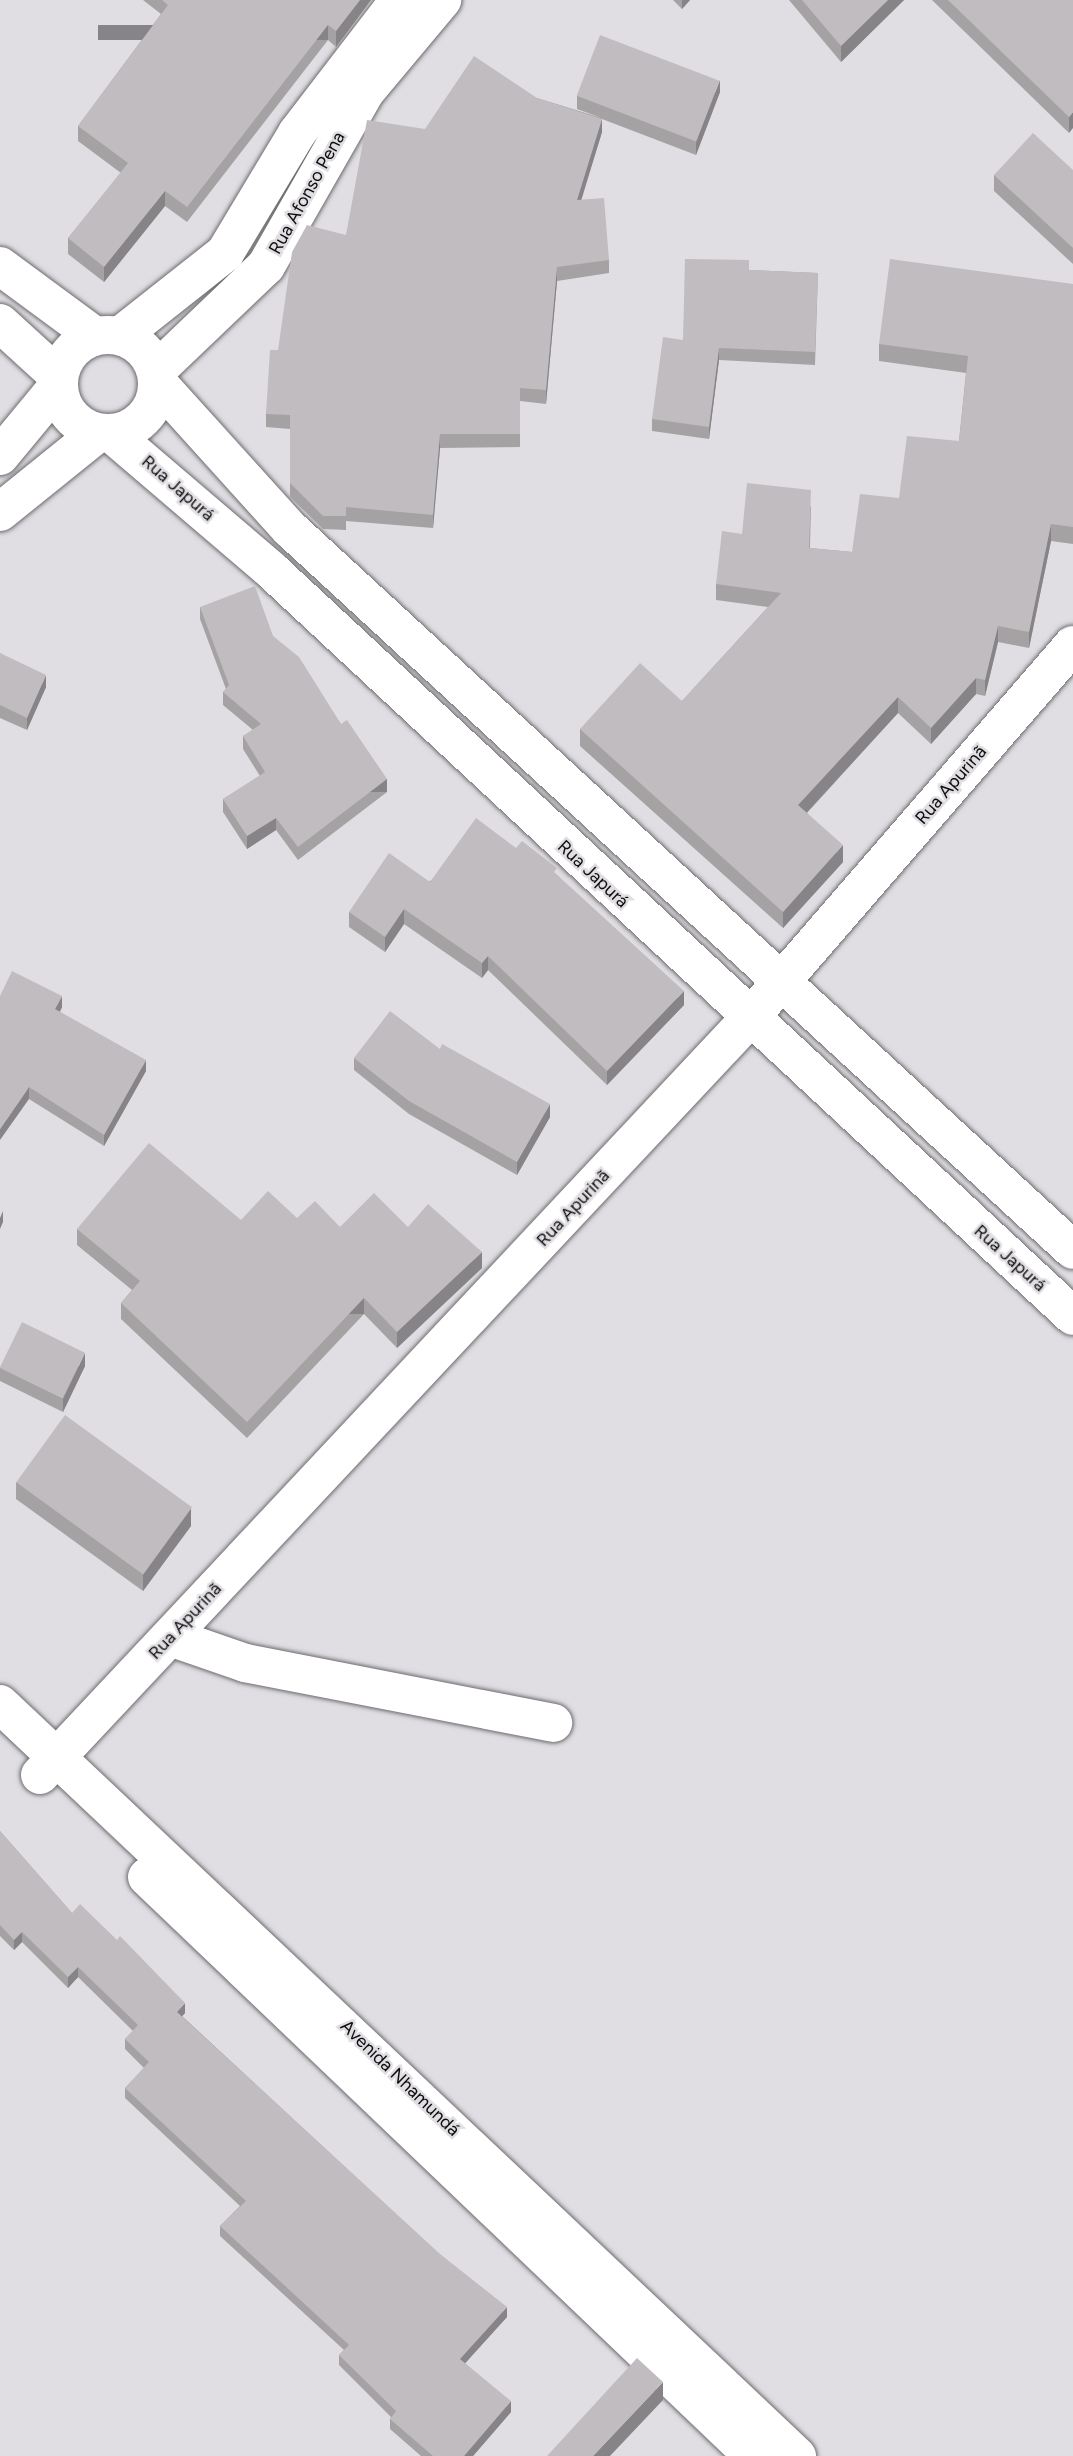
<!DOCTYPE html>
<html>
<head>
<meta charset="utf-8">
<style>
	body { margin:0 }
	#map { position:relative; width:1073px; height:2456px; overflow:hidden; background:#e1dee3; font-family:Figtree,sans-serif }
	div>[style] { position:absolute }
	.roads { filter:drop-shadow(0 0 2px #6d6b6f) drop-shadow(0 0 2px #6d6b6f) }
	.minor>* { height:38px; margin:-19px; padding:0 19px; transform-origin:19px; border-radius:19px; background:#fff }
	.minor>.ring { margin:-19px; padding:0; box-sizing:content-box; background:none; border:38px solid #fff; border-radius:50% }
	.wall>* { inset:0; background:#a5a2a4 }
	.shaded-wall>* { inset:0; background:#868486; transform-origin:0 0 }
	.building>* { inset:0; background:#c0bcbf; transform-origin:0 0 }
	span { translate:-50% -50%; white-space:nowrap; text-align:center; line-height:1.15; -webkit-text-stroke:5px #e1dee3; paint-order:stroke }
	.street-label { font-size:18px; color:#0e0d0e }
</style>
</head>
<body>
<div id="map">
	<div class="roads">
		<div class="minor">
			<i style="left:0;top:266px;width:118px;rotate:36.4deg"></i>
			<i style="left:0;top:323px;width:79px;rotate:42.4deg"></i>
			<i class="ring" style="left:59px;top:335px;width:60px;height:60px"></i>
			<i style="left:120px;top:336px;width:134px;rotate:-38.3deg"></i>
			<i style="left:225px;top:253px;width:140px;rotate:-59deg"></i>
			<i style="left:297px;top:133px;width:168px;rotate:-52.5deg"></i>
			<i style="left:156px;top:371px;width:152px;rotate:-43.7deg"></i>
			<i style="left:266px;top:266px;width:202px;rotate:-60.3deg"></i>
			<i style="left:366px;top:91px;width:119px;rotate:-50.1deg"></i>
			<i style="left:158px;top:383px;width:197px;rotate:47.9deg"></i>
			<i style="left:290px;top:529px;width:1064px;rotate:42.64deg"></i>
			<i style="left:112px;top:434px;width:209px;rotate:40.5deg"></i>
			<i style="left:271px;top:570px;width:1095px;rotate:42.93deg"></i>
			<i style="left:0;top:456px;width:91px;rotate:-50.4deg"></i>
			<i style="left:0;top:512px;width:126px;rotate:-38.9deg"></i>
			<i style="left:170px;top:1637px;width:79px;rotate:19.1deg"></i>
			<i style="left:245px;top:1663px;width:314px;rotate:11deg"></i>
			<i style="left:0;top:1704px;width:1096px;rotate:43.34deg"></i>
			<i style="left:40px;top:1775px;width:1035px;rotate:-46.84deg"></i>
			<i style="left:748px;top:1020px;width:496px;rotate:-49.1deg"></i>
			<i style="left:147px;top:1877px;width:838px;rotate:43.69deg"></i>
		</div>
	</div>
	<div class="wall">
		<i style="clip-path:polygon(143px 0,371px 0,336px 47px,328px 40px,187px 222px,165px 206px,104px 282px,68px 254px,68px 238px,121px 173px,78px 141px,78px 126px,161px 14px)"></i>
		<i style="clip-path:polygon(673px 0,690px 0,682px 9px)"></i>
		<i style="clip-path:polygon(789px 0,904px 0,841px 62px)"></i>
		<i style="clip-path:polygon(932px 0,1073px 0,1069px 133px)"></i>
		<i style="clip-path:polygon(720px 92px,696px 155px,602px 119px,602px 132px,581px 200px,609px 260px,609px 273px,557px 281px,546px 404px,520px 401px,520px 447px,440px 448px,433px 528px,346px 521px,346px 530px,323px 529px,290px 497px,290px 429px,266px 427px,266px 414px,278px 350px,346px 235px,425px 129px,537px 98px,602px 118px,577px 109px,577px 96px)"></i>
		<i style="clip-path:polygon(1073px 170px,1073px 264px,994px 191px,994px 175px)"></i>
		<i style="clip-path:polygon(749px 270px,818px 273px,815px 365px,719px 360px,709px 439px,652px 431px,652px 419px,683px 340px)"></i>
		<i style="clip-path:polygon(1073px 284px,1073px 544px,1051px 541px,1029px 648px,998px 642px,985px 696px,976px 694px,931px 744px,898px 713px,807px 813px,843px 862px,783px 928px,580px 746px,580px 729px,682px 701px,768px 607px,716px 600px,716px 584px,742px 534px,811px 506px,810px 548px,852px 552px,899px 498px,959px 441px,966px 373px,879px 361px,879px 344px)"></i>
		<i style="clip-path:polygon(200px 607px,273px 636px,341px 724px,387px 792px,298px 860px,276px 830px,247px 849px,223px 812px,223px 799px,260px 776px,243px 749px,243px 736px,253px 730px,223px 705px,223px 692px,226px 689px,200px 619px)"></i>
		<i style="clip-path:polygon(0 653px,46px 687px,27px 730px,0 718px)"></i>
		<i style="clip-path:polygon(516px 848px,557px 875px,684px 1005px,607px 1085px,488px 970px,482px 978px,404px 924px,385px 952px,349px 927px,349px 912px)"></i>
		<i style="clip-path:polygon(0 996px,62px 1007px,60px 1012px,146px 1071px,104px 1146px,29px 1099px)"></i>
		<i style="clip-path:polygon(440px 1049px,550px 1117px,517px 1175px,409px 1114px,354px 1070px,354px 1058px)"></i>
		<i style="clip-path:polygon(297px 1218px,340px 1227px,408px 1227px,482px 1268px,397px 1348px,364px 1314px,247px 1438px,121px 1319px,121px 1303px,132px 1290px,77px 1245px,77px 1229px)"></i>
		<i style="clip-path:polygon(85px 1366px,63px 1412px,0 1381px,0 1367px)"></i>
		<i style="clip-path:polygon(16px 1482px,191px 1526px,143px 1591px,16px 1499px)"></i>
		<i style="clip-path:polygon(0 1831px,72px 1913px,185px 2013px,182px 2016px,507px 2317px,465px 2363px,511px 2412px,473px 2456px,421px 2456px,390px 2429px,390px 2419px,391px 2417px,339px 2365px,339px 2355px,344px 2350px,220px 2236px,220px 2226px,240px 2206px,125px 2098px,125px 2088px,144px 2068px,125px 2049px,125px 2039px,133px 2031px,78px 1977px,68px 1988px,22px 1942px,14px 1950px,0 1936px)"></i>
	</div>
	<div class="shaded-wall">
		<i style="clip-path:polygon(360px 0,371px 0,336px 47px,336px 31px)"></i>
		<i style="clip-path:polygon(682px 0,690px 0,682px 9px)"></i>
		<i style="clip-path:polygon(888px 0,904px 0,841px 62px,841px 46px)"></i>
		<i style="left:328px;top:25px;width:15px;height:230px;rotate:90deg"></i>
		<i style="clip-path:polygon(720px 80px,720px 92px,696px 155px,696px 142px)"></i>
		<i style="clip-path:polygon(1073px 112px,1073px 128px,1069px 133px,1069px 117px)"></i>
		<i style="clip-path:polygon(602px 119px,602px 132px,577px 214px,577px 200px)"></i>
		<i style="clip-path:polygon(165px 191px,165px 206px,104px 282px,104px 267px)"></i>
		<i style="clip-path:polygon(557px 267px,557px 281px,546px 404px,546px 390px)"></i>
		<i style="clip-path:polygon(719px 348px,719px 360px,709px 439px,709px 427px)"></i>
		<i style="clip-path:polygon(440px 434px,440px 448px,433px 528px,433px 515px)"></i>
		<i style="clip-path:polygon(1051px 524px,1051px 541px,1029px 648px,1029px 632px)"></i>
		<i style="clip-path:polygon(998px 626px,998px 642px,985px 696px,985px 680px)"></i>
		<i style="clip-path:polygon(46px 675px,46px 687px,27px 730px,27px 718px)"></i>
		<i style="clip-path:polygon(976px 678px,976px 694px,931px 744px,931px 728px)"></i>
		<i style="clip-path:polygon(898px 697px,898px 713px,798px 822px,798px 805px)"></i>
		<i style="left:387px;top:779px;width:13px;height:112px;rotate:90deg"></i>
		<i style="clip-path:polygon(276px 818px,276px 830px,247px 849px,247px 836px)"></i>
		<i style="clip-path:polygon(843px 845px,843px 862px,783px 928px,783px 912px)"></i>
		<i style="clip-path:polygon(404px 909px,404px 924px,385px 952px,385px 937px)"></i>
		<i style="clip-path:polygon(488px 956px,488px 970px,482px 978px,482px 963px)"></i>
		<i style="clip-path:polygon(684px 991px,684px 1005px,607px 1085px,607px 1071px)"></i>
		<i style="clip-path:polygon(62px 996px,62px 1007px,55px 1021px,55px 1009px)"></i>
		<i style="clip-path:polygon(146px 1060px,146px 1071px,104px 1146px,104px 1135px)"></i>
		<i style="clip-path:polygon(29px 1087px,29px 1099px,0 1140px,0 1129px)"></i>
		<i style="clip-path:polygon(550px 1104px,550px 1117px,517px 1175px,517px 1162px)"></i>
		<i style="clip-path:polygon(3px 1211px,3px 1222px,0 1229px,0 1218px)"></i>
		<i style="clip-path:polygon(482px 1252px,482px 1268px,397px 1348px,397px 1332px)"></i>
		<i style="left:364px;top:1298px;width:16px;height:170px;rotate:90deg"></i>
		<i style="clip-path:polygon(85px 1353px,85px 1366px,63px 1412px,63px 1399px)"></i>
		<i style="clip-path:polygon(191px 1508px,191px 1526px,143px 1591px,143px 1573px)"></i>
		<i style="clip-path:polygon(22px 1932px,22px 1942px,14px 1950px,14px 1940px)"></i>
		<i style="clip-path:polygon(78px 1967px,78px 1977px,68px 1988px,68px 1977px)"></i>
		<i style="clip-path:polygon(185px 2003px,185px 2013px,177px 2022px,177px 2012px)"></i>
		<i style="clip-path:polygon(507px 2307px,507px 2317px,460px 2369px,460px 2359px)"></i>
		<i style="clip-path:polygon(663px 2382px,663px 2400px,610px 2456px,593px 2456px)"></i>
		<i style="clip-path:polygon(511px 2401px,511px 2412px,473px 2456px,464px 2456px)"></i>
	</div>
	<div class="building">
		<i style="clip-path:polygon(162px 0,360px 0,336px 31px,328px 25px,187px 207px,165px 191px,104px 267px,68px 238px,128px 163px,78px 126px,168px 5px)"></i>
		<i style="clip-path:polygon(802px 0,888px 0,841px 46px)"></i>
		<i style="clip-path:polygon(948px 0,1073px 0,1073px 112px,1069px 117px)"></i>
		<i style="left:600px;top:35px;width:128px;height:65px;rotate:21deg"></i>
		<i style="clip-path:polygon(474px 56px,537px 98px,602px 119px,577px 200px,604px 198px,609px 260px,557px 267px,546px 390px,520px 388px,520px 434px,440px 434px,433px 515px,346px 507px,346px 516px,323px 516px,290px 483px,290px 415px,266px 414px,270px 350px,278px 350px,292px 252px,307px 225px,346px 235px,367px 120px,425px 129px)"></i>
		<i style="clip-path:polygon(1033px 133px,1073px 170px,1073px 248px,994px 175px)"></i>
		<i style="clip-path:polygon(685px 259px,749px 260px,749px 270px,818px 273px,815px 352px,719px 348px,709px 427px,652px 419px,663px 337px,683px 340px)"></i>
		<i style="clip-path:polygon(890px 259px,1073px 284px,1073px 527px,1051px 524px,1029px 632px,998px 626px,985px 680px,976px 678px,931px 728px,898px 697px,798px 805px,843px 845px,783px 912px,580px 729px,640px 663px,682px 701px,781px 593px,716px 584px,722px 531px,742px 534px,747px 483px,811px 490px,809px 548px,852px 552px,860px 494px,899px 498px,907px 436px,959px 441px,968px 356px,879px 344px)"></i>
		<i style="clip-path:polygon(255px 586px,273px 636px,299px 657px,341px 724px,347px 720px,387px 779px,298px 847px,276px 818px,247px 836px,223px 799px,265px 772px,243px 736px,261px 724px,223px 692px,229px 685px,200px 607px)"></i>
		<i style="clip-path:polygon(0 653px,46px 675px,27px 718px,0 705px)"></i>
		<i style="clip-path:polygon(476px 818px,516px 848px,522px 841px,557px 868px,554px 872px,684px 991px,607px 1071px,488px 956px,482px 963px,404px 909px,385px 937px,349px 912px,389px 853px,430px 882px)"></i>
		<i style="clip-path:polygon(12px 971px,62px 996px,55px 1009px,146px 1060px,104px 1135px,29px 1087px,0 1129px,0 996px)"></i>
		<i style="clip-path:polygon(390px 1011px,440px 1049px,442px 1044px,550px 1104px,517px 1162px,409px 1101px,354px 1058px)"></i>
		<i style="clip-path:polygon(149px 1143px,241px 1220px,268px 1191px,297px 1218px,315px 1201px,340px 1227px,374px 1193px,408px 1227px,428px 1204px,482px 1252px,397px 1332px,364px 1298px,247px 1422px,121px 1303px,140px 1281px,77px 1229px)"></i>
		<i style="left:22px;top:1322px;width:70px;height:51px;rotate:26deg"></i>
		<i style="left:65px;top:1415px;width:157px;height:83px;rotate:36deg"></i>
		<i style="clip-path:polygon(0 1831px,72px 1913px,80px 1904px,117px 1940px,120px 1936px,185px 2003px,177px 2012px,440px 2254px,507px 2307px,460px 2359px,511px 2401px,464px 2456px,433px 2456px,390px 2419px,396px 2411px,339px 2355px,349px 2345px,220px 2226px,246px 2201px,125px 2088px,149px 2062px,125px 2039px,138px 2025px,78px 1967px,68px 1977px,22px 1932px,14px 1940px,0 1925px)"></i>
		<i style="clip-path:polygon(637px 2358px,663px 2382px,593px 2456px,547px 2456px)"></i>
	</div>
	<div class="street-label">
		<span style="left:307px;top:193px;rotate:-61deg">Rua Afonso Pena</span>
		<span style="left:178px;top:488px;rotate:41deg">Rua Japurá</span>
		<span style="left:951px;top:785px;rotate:-49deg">Rua Apurinã</span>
		<span style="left:593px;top:874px;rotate:43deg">Rua Japurá</span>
		<span style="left:573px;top:1208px;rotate:-47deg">Rua Apurinã</span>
		<span style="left:1010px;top:1258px;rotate:42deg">Rua Japurá</span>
		<span style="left:185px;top:1621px;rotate:-47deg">Rua Apurinã</span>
		<span style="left:400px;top:2078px;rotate:44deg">Avenida Nhamundá</span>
	</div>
</div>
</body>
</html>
